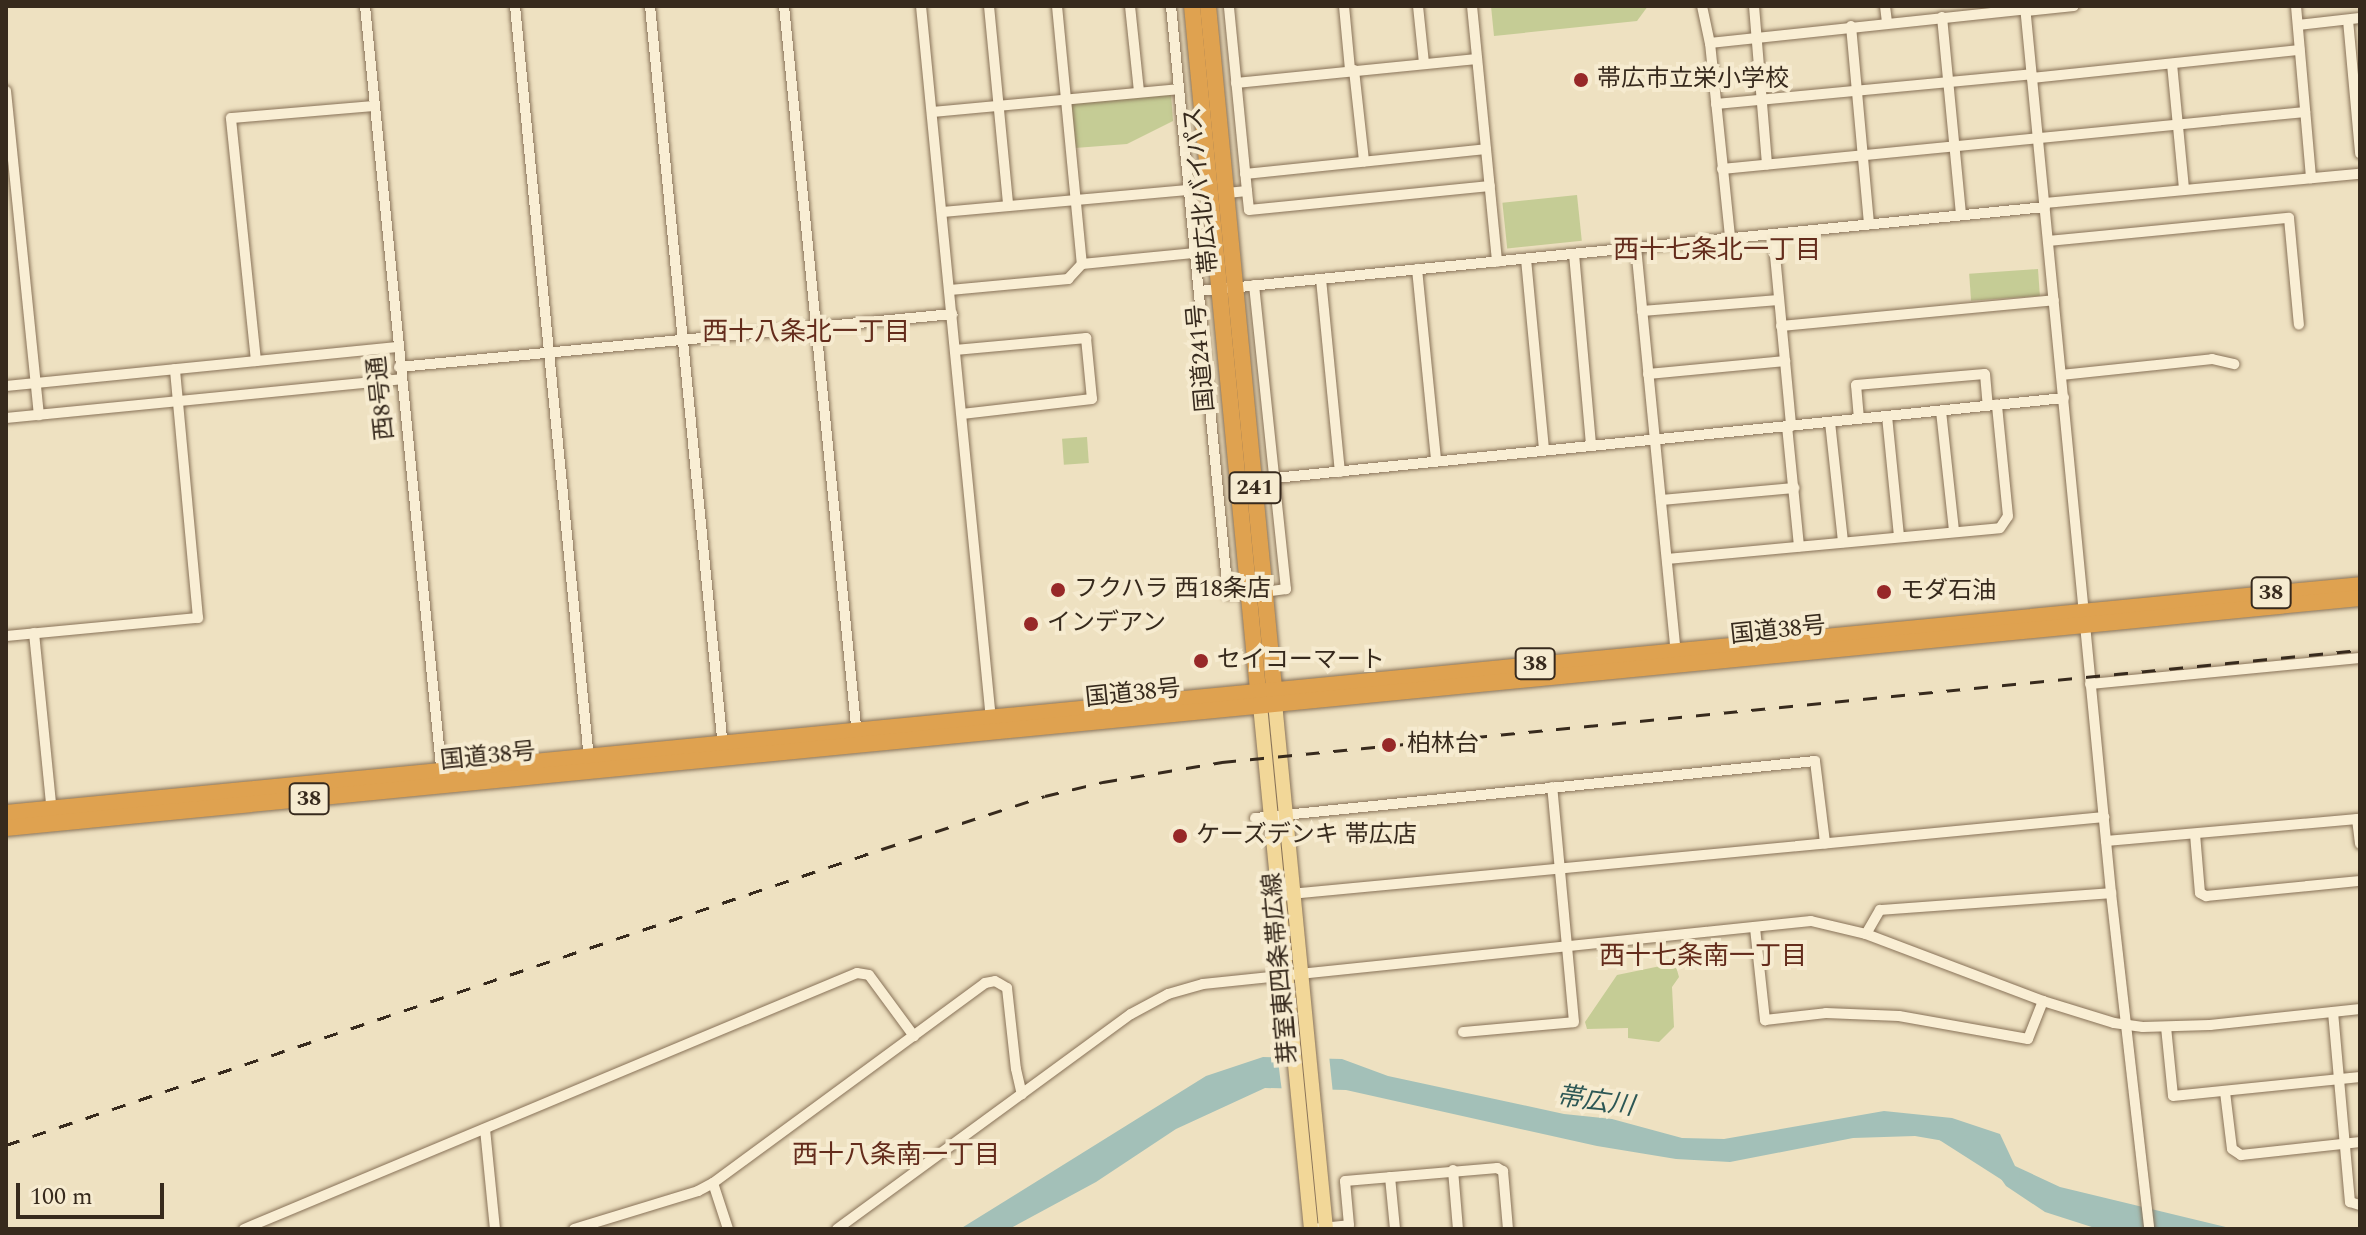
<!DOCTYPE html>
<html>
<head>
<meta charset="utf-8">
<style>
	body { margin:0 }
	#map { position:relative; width:2366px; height:1235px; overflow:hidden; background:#eee1c1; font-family:Spectral,"Noto Sans JP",serif }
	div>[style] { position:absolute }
	.green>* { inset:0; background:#c5cc95; transform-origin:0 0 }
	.water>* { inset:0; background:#a3c0b8 }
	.pier>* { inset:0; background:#eee1c1 }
	.river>* { height:18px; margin:-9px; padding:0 9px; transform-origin:9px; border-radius:9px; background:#a3c0b8 }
	.roads { filter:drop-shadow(0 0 2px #887258) drop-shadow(0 0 2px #887258) }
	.minor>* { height:10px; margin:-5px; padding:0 5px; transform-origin:5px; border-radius:5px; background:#f9eed4 }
	.major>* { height:14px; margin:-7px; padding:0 7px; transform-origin:7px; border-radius:7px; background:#f2d798 }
	.highway>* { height:16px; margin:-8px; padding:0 8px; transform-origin:8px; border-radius:8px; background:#dfa250 }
	.rail>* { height:3px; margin-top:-1.5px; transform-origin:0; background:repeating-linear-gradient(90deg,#372a1d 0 14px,transparent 0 28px) }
	.dots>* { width:22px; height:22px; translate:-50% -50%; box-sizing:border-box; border:4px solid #f6ebd0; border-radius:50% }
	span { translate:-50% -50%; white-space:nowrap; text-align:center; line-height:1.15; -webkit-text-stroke:8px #f6ebd0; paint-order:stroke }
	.shield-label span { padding:2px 6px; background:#f6ebd0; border:2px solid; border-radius:6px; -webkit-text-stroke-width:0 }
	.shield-label { font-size:22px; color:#372a1d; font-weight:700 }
	.poi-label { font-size:24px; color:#372a1d }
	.left { translate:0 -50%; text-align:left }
	.street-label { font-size:24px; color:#372a1d }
	.neighbourhood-label { font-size:26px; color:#642c1c }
	.water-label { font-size:26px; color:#2c5755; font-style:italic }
	.frame { position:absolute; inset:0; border:8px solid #372a1d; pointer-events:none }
	.scale { position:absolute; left:16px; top:1183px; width:148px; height:36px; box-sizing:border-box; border:4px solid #372a1d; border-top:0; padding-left:10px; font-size:24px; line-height:28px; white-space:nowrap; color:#372a1d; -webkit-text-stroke:6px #f6ebd0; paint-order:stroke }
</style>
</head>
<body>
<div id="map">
	<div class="green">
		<i style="clip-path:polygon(1491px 6px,1648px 6px,1637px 21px,1494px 36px)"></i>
		<i style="clip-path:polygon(1171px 94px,1173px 121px,1127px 144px,1075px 148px,1071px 102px)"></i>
		<i style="left:1577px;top:195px;width:46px;height:75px;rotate:84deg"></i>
		<i style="left:2038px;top:269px;width:27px;height:69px;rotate:86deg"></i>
		<i style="left:1087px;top:437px;width:26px;height:25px;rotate:86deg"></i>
		<i style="clip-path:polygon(1675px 963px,1679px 977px,1672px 987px,1674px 1027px,1659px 1042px,1628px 1038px,1628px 1028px,1587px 1029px,1585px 1022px,1617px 975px)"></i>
	</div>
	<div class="water">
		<i style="clip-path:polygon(1263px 1057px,1342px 1059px,1388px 1076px,1564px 1114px,1612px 1119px,1682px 1138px,1724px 1139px,1884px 1111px,1952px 1118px,2000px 1134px,2015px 1166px,2060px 1187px,2234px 1229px,2098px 1229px,2045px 1212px,2006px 1186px,1979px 1147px,1915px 1136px,1853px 1138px,1730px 1162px,1676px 1159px,1597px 1146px,1346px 1090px,1265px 1088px,1176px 1129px,1096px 1182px,1009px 1229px,960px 1229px,1206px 1076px)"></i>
	</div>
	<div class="pier">
		<i style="clip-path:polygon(1277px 1053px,1329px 1055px,1333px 1094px,1282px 1092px)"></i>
	</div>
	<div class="river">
		<i style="left:1945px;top:1133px;width:78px;rotate:32.5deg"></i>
	</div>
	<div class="roads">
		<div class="minor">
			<i style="left:365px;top:6px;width:774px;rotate:84.29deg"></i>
			<i style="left:515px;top:6px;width:758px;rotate:84.39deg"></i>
			<i style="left:650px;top:6px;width:746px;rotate:84.38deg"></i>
			<i style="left:784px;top:6px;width:734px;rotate:84.29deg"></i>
			<i style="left:921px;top:6px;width:717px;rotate:84.4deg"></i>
			<i style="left:989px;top:6px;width:199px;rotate:84.5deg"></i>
			<i style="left:1057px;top:6px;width:259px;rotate:84.5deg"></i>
			<i style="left:1130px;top:6px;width:86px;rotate:84deg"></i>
			<i style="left:1171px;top:6px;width:591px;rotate:84.46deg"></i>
			<i style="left:1228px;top:594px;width:21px;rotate:-3deg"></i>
			<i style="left:1344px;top:6px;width:64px;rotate:84.6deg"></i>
			<i style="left:1418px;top:6px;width:57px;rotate:84deg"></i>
			<i style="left:1472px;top:6px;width:257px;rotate:84.4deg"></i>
			<i style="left:1702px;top:6px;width:38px;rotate:78deg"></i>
			<i style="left:1710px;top:43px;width:196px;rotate:84.1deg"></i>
			<i style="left:1754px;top:6px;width:159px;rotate:85.3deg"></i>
			<i style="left:1885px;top:6px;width:17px;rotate:83deg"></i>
			<i style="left:2025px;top:6px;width:891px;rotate:84.46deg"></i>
			<i style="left:2111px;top:893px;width:338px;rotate:83.5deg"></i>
			<i style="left:2296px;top:6px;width:173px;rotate:85deg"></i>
			<i style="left:2026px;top:11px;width:48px;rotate:-5.9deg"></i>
			<i style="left:1942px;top:17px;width:199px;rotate:84.5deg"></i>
			<i style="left:2348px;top:20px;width:134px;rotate:84.8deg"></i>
			<i style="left:2298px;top:25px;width:62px;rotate:-6.4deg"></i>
			<i style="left:1851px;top:26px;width:199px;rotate:84.8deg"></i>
			<i style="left:1710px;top:43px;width:318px;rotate:-6.1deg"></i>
			<i style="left:2172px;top:64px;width:126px;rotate:84.5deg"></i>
			<i style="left:1354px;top:70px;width:92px;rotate:83.7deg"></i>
			<i style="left:2032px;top:78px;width:269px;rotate:-6deg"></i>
			<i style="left:1236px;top:83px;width:242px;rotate:-5.7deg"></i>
			<i style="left:6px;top:91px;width:326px;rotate:84.2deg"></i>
			<i style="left:1716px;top:104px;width:317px;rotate:-5.4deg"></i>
			<i style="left:932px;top:112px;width:247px;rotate:-5.3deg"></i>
			<i style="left:1722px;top:169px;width:586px;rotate:-5.58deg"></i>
			<i style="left:1245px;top:174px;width:242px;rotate:-5.9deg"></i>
			<i style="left:1247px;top:191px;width:19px;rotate:84deg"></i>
			<i style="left:1249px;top:210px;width:242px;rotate:-5.7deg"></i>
			<i style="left:1227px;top:193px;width:20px;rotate:-6deg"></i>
			<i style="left:1247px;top:191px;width:186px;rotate:-95.6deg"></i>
			<i style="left:2045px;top:203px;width:316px;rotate:-5.3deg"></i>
			<i style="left:942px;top:212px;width:247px;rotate:-5.1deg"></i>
			<i style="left:1773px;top:234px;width:193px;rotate:84.6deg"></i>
			<i style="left:2048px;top:241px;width:242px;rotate:-5.5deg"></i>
			<i style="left:2289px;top:218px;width:107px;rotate:84.7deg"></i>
			<i style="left:1636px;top:247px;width:410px;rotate:84.4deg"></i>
			<i style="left:1574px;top:254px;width:192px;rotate:84.9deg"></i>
			<i style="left:1526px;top:259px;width:191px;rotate:84.6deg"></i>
			<i style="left:1417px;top:269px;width:193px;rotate:84.3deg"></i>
			<i style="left:1321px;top:279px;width:194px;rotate:84.4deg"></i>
			<i style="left:1254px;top:285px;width:306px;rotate:84deg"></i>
			<i style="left:1286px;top:589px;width:21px;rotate:172deg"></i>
			<i style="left:950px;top:290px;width:119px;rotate:-5.3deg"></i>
			<i style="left:1068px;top:279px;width:21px;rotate:-47deg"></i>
			<i style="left:1082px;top:264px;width:114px;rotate:-5.6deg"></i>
			<i style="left:1199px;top:291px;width:850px;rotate:-5.67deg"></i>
			<i style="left:1642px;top:311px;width:137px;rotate:-4.6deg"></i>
			<i style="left:1781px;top:326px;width:274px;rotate:-5.4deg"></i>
			<i style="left:955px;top:350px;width:132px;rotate:-5.2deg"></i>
			<i style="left:1086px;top:338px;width:61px;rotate:84.4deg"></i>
			<i style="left:1092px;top:399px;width:131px;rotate:173.4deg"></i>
			<i style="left:256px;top:361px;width:244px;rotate:-95.9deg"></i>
			<i style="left:231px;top:118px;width:144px;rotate:-4.8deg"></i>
			<i style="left:399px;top:367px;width:556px;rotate:-5.47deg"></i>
			<i style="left:1648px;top:374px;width:138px;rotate:-5.4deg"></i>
			<i style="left:2061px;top:375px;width:152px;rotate:-6deg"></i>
			<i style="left:2212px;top:359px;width:23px;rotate:13deg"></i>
			<i style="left:6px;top:386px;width:393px;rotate:-5.7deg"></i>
			<i style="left:1941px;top:411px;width:121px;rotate:83.8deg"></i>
			<i style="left:1887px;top:416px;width:121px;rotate:84.3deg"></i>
			<i style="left:6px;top:418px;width:397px;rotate:-5.6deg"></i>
			<i style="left:1859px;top:419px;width:34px;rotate:-95deg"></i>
			<i style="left:1856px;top:385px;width:129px;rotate:-4.9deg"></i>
			<i style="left:1985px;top:374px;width:32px;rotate:85deg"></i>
			<i style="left:1830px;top:422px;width:121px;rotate:83.8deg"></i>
			<i style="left:1787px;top:426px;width:121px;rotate:84.3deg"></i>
			<i style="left:1275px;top:478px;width:793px;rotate:-5.79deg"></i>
			<i style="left:1661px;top:500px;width:134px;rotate:-5.2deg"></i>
			<i style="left:1667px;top:559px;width:334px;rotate:-5.3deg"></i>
			<i style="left:2000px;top:528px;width:14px;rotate:-56deg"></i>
			<i style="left:2008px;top:516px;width:112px;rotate:-95.7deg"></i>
			<i style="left:34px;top:633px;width:182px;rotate:84.3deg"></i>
			<i style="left:6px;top:636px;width:193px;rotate:-5.4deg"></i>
			<i style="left:198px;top:618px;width:250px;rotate:-95.3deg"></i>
			<i style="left:2090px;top:684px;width:271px;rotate:-5.5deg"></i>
			<i style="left:1255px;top:818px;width:563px;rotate:-5.81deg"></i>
			<i style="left:1815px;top:761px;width:83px;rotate:83deg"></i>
			<i style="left:2357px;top:819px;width:25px;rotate:83deg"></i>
			<i style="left:2195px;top:834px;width:59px;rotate:85.2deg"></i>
			<i style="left:2200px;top:893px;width:7px;rotate:27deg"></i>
			<i style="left:2206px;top:896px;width:155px;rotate:-5.6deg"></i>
			<i style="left:2106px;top:841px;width:255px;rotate:-5deg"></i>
			<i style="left:1290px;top:894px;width:818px;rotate:-5.4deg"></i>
			<i style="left:1755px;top:928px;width:93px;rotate:83.8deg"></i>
			<i style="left:1765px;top:1020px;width:61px;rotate:-6.5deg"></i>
			<i style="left:1826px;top:1013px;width:73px;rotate:2.4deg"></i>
			<i style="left:1899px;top:1016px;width:131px;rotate:10.1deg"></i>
			<i style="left:2028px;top:1039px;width:41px;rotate:-68.5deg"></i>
			<i style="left:2043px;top:1001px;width:74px;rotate:17.2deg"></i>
			<i style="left:2114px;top:1023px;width:29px;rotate:8deg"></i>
			<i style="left:2143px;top:1027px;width:67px;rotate:-1.7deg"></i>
			<i style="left:2210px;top:1025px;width:151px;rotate:-6.1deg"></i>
			<i style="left:1866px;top:934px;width:189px;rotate:20.7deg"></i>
			<i style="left:2333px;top:1012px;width:191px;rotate:84.9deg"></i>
			<i style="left:2350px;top:1202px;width:10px;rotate:17deg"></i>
			<i style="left:2166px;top:1027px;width:69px;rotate:84.2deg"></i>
			<i style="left:2173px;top:1096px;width:188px;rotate:-5.8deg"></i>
			<i style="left:1463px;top:1032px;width:111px;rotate:-5.1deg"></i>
			<i style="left:1574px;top:1022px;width:236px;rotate:-95.3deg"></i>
			<i style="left:2225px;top:1092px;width:57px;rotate:83deg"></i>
			<i style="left:2232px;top:1149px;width:11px;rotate:34deg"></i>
			<i style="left:2241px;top:1155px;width:120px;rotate:-6.2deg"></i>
			<i style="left:485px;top:1129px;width:100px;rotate:84.3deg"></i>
			<i style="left:1453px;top:1170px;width:59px;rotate:85.2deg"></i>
			<i style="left:1390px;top:1177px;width:52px;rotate:84.5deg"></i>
			<i style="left:713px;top:1183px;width:48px;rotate:71.9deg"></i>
			<i style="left:244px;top:1229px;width:664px;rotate:-22.67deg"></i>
			<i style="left:857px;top:973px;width:12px;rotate:9deg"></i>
			<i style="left:869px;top:975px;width:76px;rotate:53.6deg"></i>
			<i style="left:574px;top:1229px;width:130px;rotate:-17deg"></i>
			<i style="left:698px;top:1191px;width:17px;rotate:-28deg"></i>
			<i style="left:713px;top:1183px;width:338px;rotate:-36.3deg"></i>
			<i style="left:985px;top:983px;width:10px;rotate:-11deg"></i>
			<i style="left:995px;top:981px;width:14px;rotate:30deg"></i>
			<i style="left:1007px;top:988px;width:81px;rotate:83.7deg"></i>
			<i style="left:1016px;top:1069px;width:26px;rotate:77deg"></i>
			<i style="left:837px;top:1229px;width:364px;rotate:-36.2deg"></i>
			<i style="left:1131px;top:1014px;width:42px;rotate:-28.4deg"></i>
			<i style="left:1168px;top:994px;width:36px;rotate:-16deg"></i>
			<i style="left:1203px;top:984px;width:611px;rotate:-5.92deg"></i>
			<i style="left:1811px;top:921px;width:57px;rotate:13.3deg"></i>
			<i style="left:1866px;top:934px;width:28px;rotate:-60deg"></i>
			<i style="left:1880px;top:910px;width:232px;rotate:-4.2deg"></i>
			<i style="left:1312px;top:1229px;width:37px;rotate:-6deg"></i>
			<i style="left:1349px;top:1225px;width:44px;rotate:-95.2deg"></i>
			<i style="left:1345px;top:1181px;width:153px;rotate:-4.9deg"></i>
			<i style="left:1497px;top:1168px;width:7px;rotate:27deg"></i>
			<i style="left:1503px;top:1171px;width:58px;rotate:85.1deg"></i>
		</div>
		<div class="major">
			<i style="left:1275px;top:703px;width:528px;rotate:84.46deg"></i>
			<i style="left:1260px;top:705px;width:526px;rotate:84.44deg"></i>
		</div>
		<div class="highway">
			<i style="left:1192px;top:6px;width:697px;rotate:84.49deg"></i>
			<i style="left:1208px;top:6px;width:695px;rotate:84.47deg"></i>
			<i style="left:6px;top:813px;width:2365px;rotate:-5.53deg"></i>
			<i style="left:6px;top:828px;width:2365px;rotate:-5.58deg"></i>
		</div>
	</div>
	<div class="rail">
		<i style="left:6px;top:1145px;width:925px;rotate:-18.67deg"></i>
		<i style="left:882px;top:849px;width:171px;rotate:-18deg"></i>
		<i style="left:1045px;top:796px;width:60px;rotate:-13.6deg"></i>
		<i style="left:1103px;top:782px;width:121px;rotate:-9.5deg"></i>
		<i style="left:1222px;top:762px;width:1143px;rotate:-5.62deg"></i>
	</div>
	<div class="dots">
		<i style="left:1581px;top:80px;background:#972828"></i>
		<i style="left:1058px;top:590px;background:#972828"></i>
		<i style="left:1884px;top:592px;background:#972828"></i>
		<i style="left:1031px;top:624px;background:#972828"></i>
		<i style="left:1201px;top:661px;background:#972828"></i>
		<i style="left:1389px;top:745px;background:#972828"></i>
		<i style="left:1180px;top:836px;background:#972828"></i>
	</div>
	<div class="shield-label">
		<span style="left:1255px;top:488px">241</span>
		<span style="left:2271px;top:593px">38</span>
		<span style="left:1535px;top:664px">38</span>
		<span style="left:309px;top:799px">38</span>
	</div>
	<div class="poi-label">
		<span class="left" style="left:1597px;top:80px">帯広市立栄小学校</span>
		<span class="left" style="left:1074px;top:590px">フクハラ 西18条店</span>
		<span class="left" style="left:1900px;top:592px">モダ石油</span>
		<span class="left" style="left:1047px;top:624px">インデアン</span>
		<span class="left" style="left:1217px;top:661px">セイコーマート</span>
		<span class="left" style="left:1407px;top:745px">柏林台</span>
		<span class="left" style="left:1196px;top:836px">ケーズデンキ 帯広店</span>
	</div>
	<div class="street-label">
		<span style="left:1202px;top:190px;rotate:-96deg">帯広北バイパス</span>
		<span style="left:1202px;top:358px;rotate:-95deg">国道241号</span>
		<span style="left:382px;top:398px;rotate:-96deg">西8号通</span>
		<span style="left:1778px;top:631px;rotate:-6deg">国道38号</span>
		<span style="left:1133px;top:694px;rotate:-6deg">国道38号</span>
		<span style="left:488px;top:757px;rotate:-6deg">国道38号</span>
		<span style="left:1281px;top:968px;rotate:-95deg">芽室東四条帯広線</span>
	</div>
	<div class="neighbourhood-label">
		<span style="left:1717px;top:251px">西十七条北一丁目</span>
		<span style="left:806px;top:333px">西十八条北一丁目</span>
		<span style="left:1703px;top:957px">西十七条南一丁目</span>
		<span style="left:896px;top:1156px">西十八条南一丁目</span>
	</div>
	<div class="water-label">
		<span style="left:1595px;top:1102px;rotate:8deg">帯広川</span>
	</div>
	<div class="frame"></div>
	<div class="scale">100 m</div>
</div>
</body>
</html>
